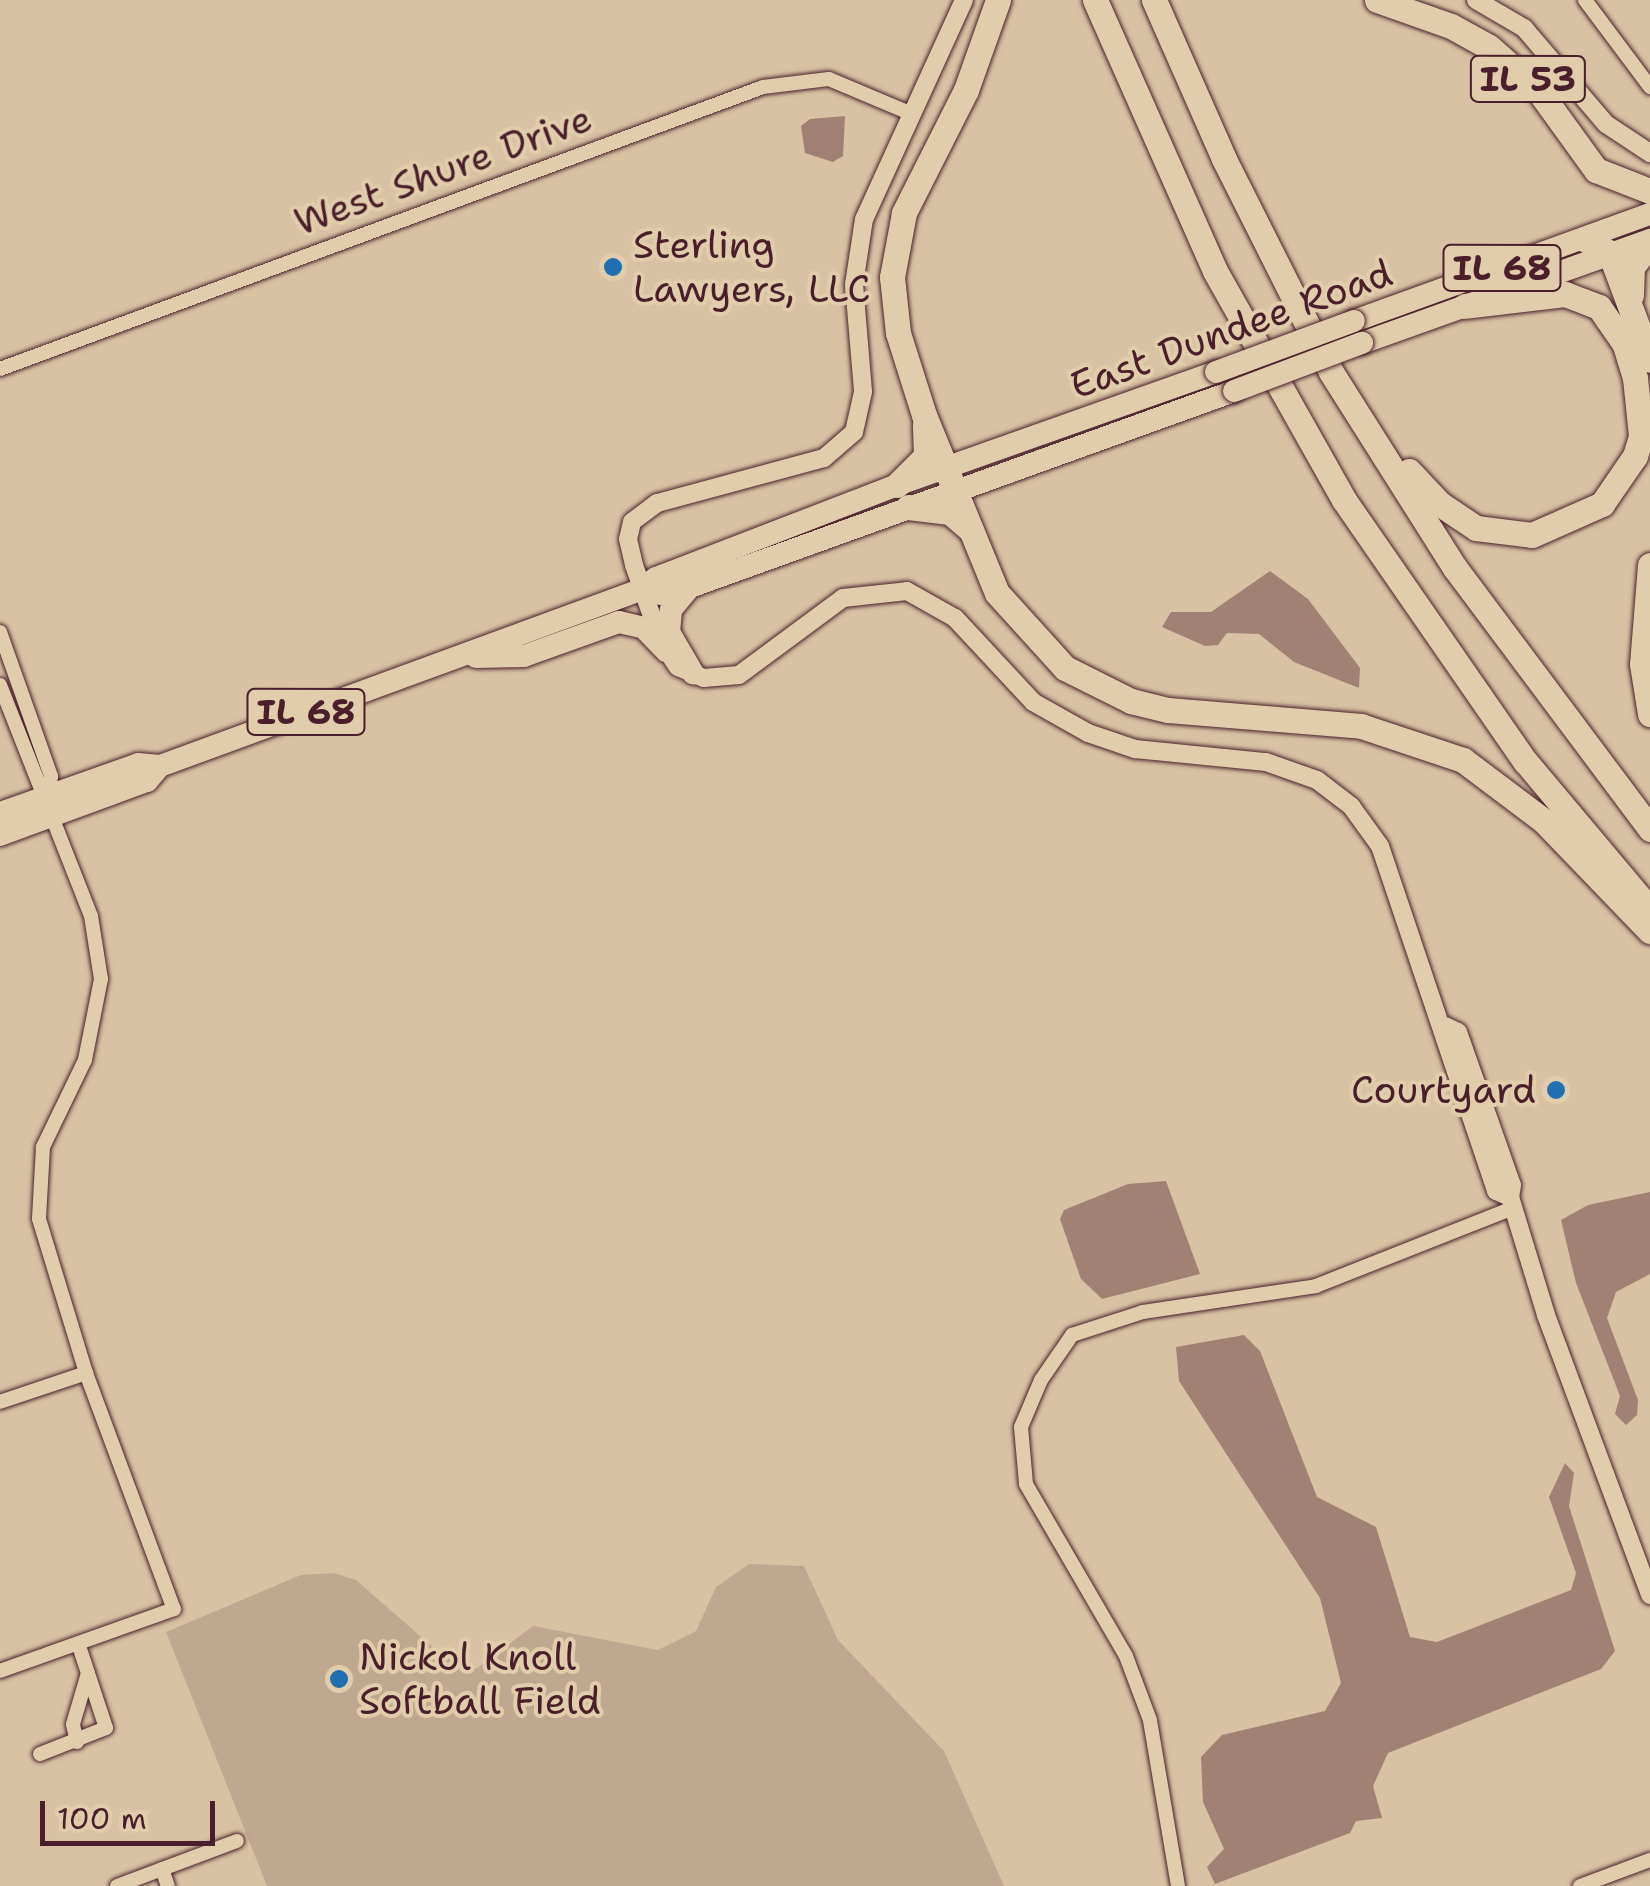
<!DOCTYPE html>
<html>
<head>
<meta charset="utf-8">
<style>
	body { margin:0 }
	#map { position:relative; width:1650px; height:1886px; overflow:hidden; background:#d8c2a3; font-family:"Shantell Sans",sans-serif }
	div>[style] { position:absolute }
	.green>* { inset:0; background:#c0a78f }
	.water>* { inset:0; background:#a08174 }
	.roads { filter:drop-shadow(0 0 2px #4a1f2b) drop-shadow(0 0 2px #4a1f2b) }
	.minor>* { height:14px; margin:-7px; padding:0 7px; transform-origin:7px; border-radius:7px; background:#e1ccab }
	.tertiary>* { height:18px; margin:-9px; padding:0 9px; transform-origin:9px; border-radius:9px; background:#e1ccab }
	.primary>* { height:22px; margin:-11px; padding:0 11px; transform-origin:11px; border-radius:11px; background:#e1ccab }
	.motorway>* { height:25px; margin:-12.5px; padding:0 12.5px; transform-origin:12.5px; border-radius:12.5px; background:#e1ccab }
	.bridges { filter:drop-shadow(0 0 2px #4a1f2b) drop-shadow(0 0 2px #4a1f2b) }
	.primary-bridge>* { height:22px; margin:-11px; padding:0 11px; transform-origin:11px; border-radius:11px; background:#e1ccab }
	.dots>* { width:28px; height:28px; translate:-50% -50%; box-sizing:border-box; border:5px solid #e1ccab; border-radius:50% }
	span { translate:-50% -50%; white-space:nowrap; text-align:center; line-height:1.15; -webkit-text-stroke:8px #e1ccab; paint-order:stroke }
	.shield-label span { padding:2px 8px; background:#e1ccab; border:2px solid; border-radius:8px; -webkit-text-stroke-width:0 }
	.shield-label { font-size:35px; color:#4a1f2b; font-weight:700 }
	.street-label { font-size:38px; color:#4a1f2b }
	.poi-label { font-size:38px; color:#4a1f2b }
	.left { translate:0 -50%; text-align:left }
	.right { translate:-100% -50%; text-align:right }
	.scale { position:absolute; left:40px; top:1801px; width:175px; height:45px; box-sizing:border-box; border:5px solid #4a1f2b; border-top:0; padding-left:12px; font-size:30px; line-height:35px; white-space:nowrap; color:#4a1f2b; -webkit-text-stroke:8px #e1ccab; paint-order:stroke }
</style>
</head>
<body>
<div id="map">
	<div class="green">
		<i style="clip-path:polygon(749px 1564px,804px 1566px,838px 1640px,944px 1751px,1004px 1886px,267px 1886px,166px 1632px,301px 1575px,334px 1573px,356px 1580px,435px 1649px,476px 1669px,533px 1626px,658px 1650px,696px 1631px,716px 1587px)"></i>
	</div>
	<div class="water">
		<i style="clip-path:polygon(845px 116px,843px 156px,833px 162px,805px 153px,801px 126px,810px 119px)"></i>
		<i style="clip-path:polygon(1270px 571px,1308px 599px,1360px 668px,1359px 688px,1294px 662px,1259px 634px,1227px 633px,1218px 645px,1205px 646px,1162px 627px,1171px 612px,1211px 612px)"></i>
		<i style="clip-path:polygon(1166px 1181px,1200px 1274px,1102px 1299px,1081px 1279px,1060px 1219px,1064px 1210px,1128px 1184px)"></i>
		<i style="clip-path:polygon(1650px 1192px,1650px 1274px,1616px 1292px,1607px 1318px,1638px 1400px,1637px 1415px,1626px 1425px,1615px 1414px,1620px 1396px,1576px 1283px,1561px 1220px,1588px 1205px)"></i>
		<i style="clip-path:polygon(1244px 1335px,1260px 1351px,1317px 1497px,1376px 1527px,1410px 1637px,1437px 1642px,1571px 1590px,1576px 1573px,1549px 1497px,1565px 1463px,1574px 1473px,1569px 1506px,1615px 1651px,1601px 1669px,1388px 1753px,1373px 1786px,1382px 1818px,1356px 1821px,1350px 1833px,1215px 1884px,1207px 1867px,1224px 1849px,1203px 1802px,1201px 1757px,1222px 1735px,1325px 1711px,1341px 1683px,1320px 1598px,1179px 1381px,1176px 1347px)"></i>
	</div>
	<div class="roads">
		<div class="minor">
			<i style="left:1585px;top:0;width:109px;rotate:53.2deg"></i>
			<i style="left:0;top:369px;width:813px;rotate:-20.28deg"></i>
			<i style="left:763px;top:87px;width:66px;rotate:-6.9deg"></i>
			<i style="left:829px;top:79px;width:90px;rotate:22.9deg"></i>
			<i style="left:0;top:632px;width:153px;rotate:70.5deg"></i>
			<i style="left:51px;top:776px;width:21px;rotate:98deg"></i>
			<i style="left:0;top:685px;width:248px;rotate:68.5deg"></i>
			<i style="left:91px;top:916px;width:64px;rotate:81deg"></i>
			<i style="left:101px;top:979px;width:83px;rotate:101.2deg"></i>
			<i style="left:85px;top:1060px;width:97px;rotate:115.8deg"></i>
			<i style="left:43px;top:1147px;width:72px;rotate:93.2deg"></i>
			<i style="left:39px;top:1219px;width:161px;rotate:73deg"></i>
			<i style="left:86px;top:1373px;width:252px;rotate:69.6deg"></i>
			<i style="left:174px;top:1609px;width:185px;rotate:160.4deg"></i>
			<i style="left:0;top:1402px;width:91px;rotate:-18.6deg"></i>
			<i style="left:77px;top:1742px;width:18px;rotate:-103deg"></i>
			<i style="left:73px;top:1724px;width:53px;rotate:-73.6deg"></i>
			<i style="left:40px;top:1754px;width:71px;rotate:-21.5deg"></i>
			<i style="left:106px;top:1728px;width:89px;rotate:-108.2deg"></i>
			<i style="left:162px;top:1869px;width:18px;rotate:71deg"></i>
			<i style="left:117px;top:1886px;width:128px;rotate:-20.6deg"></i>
			<i style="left:1178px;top:1886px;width:168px;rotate:-99.6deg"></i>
			<i style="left:1150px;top:1720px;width:68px;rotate:-110.6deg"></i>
			<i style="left:1126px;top:1656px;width:199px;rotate:-120.2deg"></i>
			<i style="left:1026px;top:1484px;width:57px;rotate:-95deg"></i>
			<i style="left:1021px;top:1427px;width:51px;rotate:-66.9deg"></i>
			<i style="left:1041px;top:1380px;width:55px;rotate:-55.4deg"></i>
			<i style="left:1072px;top:1335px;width:75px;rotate:-17.9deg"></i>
			<i style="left:1143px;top:1312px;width:175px;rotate:-8.5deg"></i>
			<i style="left:1316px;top:1286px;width:212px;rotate:-21.6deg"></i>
			<i style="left:1580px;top:1886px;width:75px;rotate:-20.4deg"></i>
		</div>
		<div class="tertiary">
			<i style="left:964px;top:0;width:241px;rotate:114.5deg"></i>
			<i style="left:864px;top:219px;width:66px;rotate:98.7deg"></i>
			<i style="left:854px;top:284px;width:108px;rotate:85.2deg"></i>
			<i style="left:863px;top:392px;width:41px;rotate:102.7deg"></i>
			<i style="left:854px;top:432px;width:40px;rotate:139deg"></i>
			<i style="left:824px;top:458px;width:173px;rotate:164.9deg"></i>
			<i style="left:657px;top:503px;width:31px;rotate:143deg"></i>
			<i style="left:632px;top:522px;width:17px;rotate:103deg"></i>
			<i style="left:628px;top:539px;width:27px;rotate:77deg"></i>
			<i style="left:634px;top:565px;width:82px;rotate:70.7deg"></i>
			<i style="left:661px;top:642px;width:30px;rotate:56deg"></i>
			<i style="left:678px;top:667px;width:28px;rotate:23deg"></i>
			<i style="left:704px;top:678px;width:35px;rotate:-5deg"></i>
			<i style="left:739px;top:675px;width:129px;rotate:-36.5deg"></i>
			<i style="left:843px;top:598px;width:64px;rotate:-6.2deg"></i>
			<i style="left:907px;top:591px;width:55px;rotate:29.4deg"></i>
			<i style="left:955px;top:618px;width:115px;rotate:47.1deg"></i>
			<i style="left:1033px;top:702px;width:63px;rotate:29.4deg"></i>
			<i style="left:1088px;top:733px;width:50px;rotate:18.8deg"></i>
			<i style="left:1135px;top:749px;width:132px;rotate:5.7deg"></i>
			<i style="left:1266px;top:762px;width:54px;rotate:19.4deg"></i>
			<i style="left:1317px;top:780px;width:43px;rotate:37.4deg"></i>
			<i style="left:1351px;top:806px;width:49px;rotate:54.1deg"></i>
			<i style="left:1380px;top:846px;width:364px;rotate:71.4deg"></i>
			<i style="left:1496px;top:1191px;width:15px;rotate:23deg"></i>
			<i style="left:1476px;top:0;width:56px;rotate:30.3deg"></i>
			<i style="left:1524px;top:28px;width:126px;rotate:49.5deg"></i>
			<i style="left:1606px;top:124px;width:53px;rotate:33.4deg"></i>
			<i style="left:1445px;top:1026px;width:14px;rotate:25deg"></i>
			<i style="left:1458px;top:1032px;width:162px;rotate:70.6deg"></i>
			<i style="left:1512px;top:1185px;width:12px;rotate:99deg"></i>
			<i style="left:1510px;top:1197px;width:123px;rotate:73deg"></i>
			<i style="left:1546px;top:1315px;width:299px;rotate:69.6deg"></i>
		</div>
		<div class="primary">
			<i style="left:1354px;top:321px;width:315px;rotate:-19.9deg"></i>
			<i style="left:1362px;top:343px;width:306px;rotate:-19.7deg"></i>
			<i style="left:690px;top:587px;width:30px;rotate:130deg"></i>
			<i style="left:671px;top:610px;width:22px;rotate:95deg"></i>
			<i style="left:669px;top:632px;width:48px;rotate:59.7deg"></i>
			<i style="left:640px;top:590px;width:22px;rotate:10deg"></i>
			<i style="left:662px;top:594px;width:29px;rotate:-14deg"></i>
			<i style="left:690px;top:587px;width:578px;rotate:-19.81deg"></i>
			<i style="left:476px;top:657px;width:48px;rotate:-1.2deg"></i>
			<i style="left:524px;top:656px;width:101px;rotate:-19.7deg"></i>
			<i style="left:619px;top:622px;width:26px;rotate:13deg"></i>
			<i style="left:644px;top:628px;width:32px;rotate:46deg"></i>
			<i style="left:0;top:813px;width:146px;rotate:-19.5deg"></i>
			<i style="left:138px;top:764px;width:22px;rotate:5deg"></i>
			<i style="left:160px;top:766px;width:511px;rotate:-20.14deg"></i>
			<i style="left:640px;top:590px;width:20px;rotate:-37deg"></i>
			<i style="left:656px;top:578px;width:258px;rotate:-21.1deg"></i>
			<i style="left:897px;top:485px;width:338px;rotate:-19.5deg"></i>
			<i style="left:0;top:835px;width:157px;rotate:-20.2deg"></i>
			<i style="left:147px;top:781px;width:20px;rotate:-49deg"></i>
		</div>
		<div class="motorway">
			<i style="left:998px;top:0;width:96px;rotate:109.6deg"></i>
			<i style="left:966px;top:90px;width:138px;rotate:116.8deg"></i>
			<i style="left:904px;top:213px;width:65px;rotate:100.6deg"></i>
			<i style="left:892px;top:277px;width:56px;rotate:83.9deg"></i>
			<i style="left:898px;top:333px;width:86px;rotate:72.4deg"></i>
			<i style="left:924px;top:415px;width:192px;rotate:67.7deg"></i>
			<i style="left:997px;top:593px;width:101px;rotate:47.8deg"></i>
			<i style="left:1065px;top:668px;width:74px;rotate:26.6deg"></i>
			<i style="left:1131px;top:701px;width:38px;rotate:14deg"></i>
			<i style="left:1168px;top:710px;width:194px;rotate:4.7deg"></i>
			<i style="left:1361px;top:726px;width:108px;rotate:18.4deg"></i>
			<i style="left:1463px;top:760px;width:101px;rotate:37deg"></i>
			<i style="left:1544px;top:821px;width:153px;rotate:46.1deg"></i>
			<i style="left:1095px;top:0;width:296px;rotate:66.1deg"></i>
			<i style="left:1215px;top:271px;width:263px;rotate:60.6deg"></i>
			<i style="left:1344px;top:500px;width:318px;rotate:55.3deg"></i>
			<i style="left:1525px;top:761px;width:194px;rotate:50deg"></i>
			<i style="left:1154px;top:0;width:174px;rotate:66.2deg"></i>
			<i style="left:1224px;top:159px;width:238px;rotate:63.3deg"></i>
			<i style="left:1331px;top:372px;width:232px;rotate:57.7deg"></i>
			<i style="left:1455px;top:568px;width:326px;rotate:53.2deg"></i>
			<i style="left:1377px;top:0;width:78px;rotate:19.4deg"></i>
			<i style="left:1451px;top:26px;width:43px;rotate:28.9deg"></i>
			<i style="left:1489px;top:47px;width:65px;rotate:41.3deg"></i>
			<i style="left:1538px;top:90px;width:99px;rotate:54.1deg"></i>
			<i style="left:1596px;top:170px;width:58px;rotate:21.3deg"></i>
			<i style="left:1584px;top:239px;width:30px;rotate:28deg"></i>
			<i style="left:1610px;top:253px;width:114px;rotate:69.5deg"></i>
			<i style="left:1631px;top:295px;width:28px;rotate:-88deg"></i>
			<i style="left:1632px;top:267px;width:30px;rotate:-53deg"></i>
			<i style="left:1409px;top:471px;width:45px;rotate:46.8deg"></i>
			<i style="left:1440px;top:504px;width:43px;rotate:33.7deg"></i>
			<i style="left:1476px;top:528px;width:56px;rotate:7.1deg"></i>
			<i style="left:1532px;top:535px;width:77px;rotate:-23.9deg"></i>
			<i style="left:1602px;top:504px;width:58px;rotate:-55.5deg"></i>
			<i style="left:1635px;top:456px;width:21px;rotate:-73deg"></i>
			<i style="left:1641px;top:436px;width:58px;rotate:-95.9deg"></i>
			<i style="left:1635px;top:378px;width:37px;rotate:-107deg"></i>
			<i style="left:1624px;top:343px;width:44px;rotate:-124.8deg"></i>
			<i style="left:1599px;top:307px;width:36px;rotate:-159deg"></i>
			<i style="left:1565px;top:294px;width:101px;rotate:173.2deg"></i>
			<i style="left:897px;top:485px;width:41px;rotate:-45deg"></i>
			<i style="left:926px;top:456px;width:31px;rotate:-92deg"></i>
			<i style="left:908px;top:507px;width:42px;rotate:6.8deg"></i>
			<i style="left:950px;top:512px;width:28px;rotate:41deg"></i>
			<i style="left:1650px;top:565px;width:99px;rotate:94.6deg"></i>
			<i style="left:1642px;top:664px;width:51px;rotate:80.9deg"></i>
		</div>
	</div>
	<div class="bridges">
		<div class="primary-bridge">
			<i style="left:1216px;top:372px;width:147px;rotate:-20.3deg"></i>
			<i style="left:1234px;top:391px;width:137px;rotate:-20.6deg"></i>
		</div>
	</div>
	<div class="dots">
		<i style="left:613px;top:267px;background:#1f6fb2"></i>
		<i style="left:1556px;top:1090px;background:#1f6fb2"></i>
		<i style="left:339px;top:1679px;background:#1f6fb2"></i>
	</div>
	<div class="shield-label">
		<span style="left:1528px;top:79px">IL 53</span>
		<span style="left:1502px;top:268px">IL 68</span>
		<span style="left:306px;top:712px">IL 68</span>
	</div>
	<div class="street-label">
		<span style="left:443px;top:170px;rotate:-20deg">West Shure Drive</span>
		<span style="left:1231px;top:329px;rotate:-20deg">East Dundee Road</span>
	</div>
	<div class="poi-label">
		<span class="left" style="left:633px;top:267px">Sterling<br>Lawyers, LLC</span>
		<span class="right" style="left:1536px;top:1090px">Courtyard</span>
		<span class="left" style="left:359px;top:1679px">Nickol Knoll<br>Softball Field</span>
	</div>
	<div class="scale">100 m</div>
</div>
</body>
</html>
